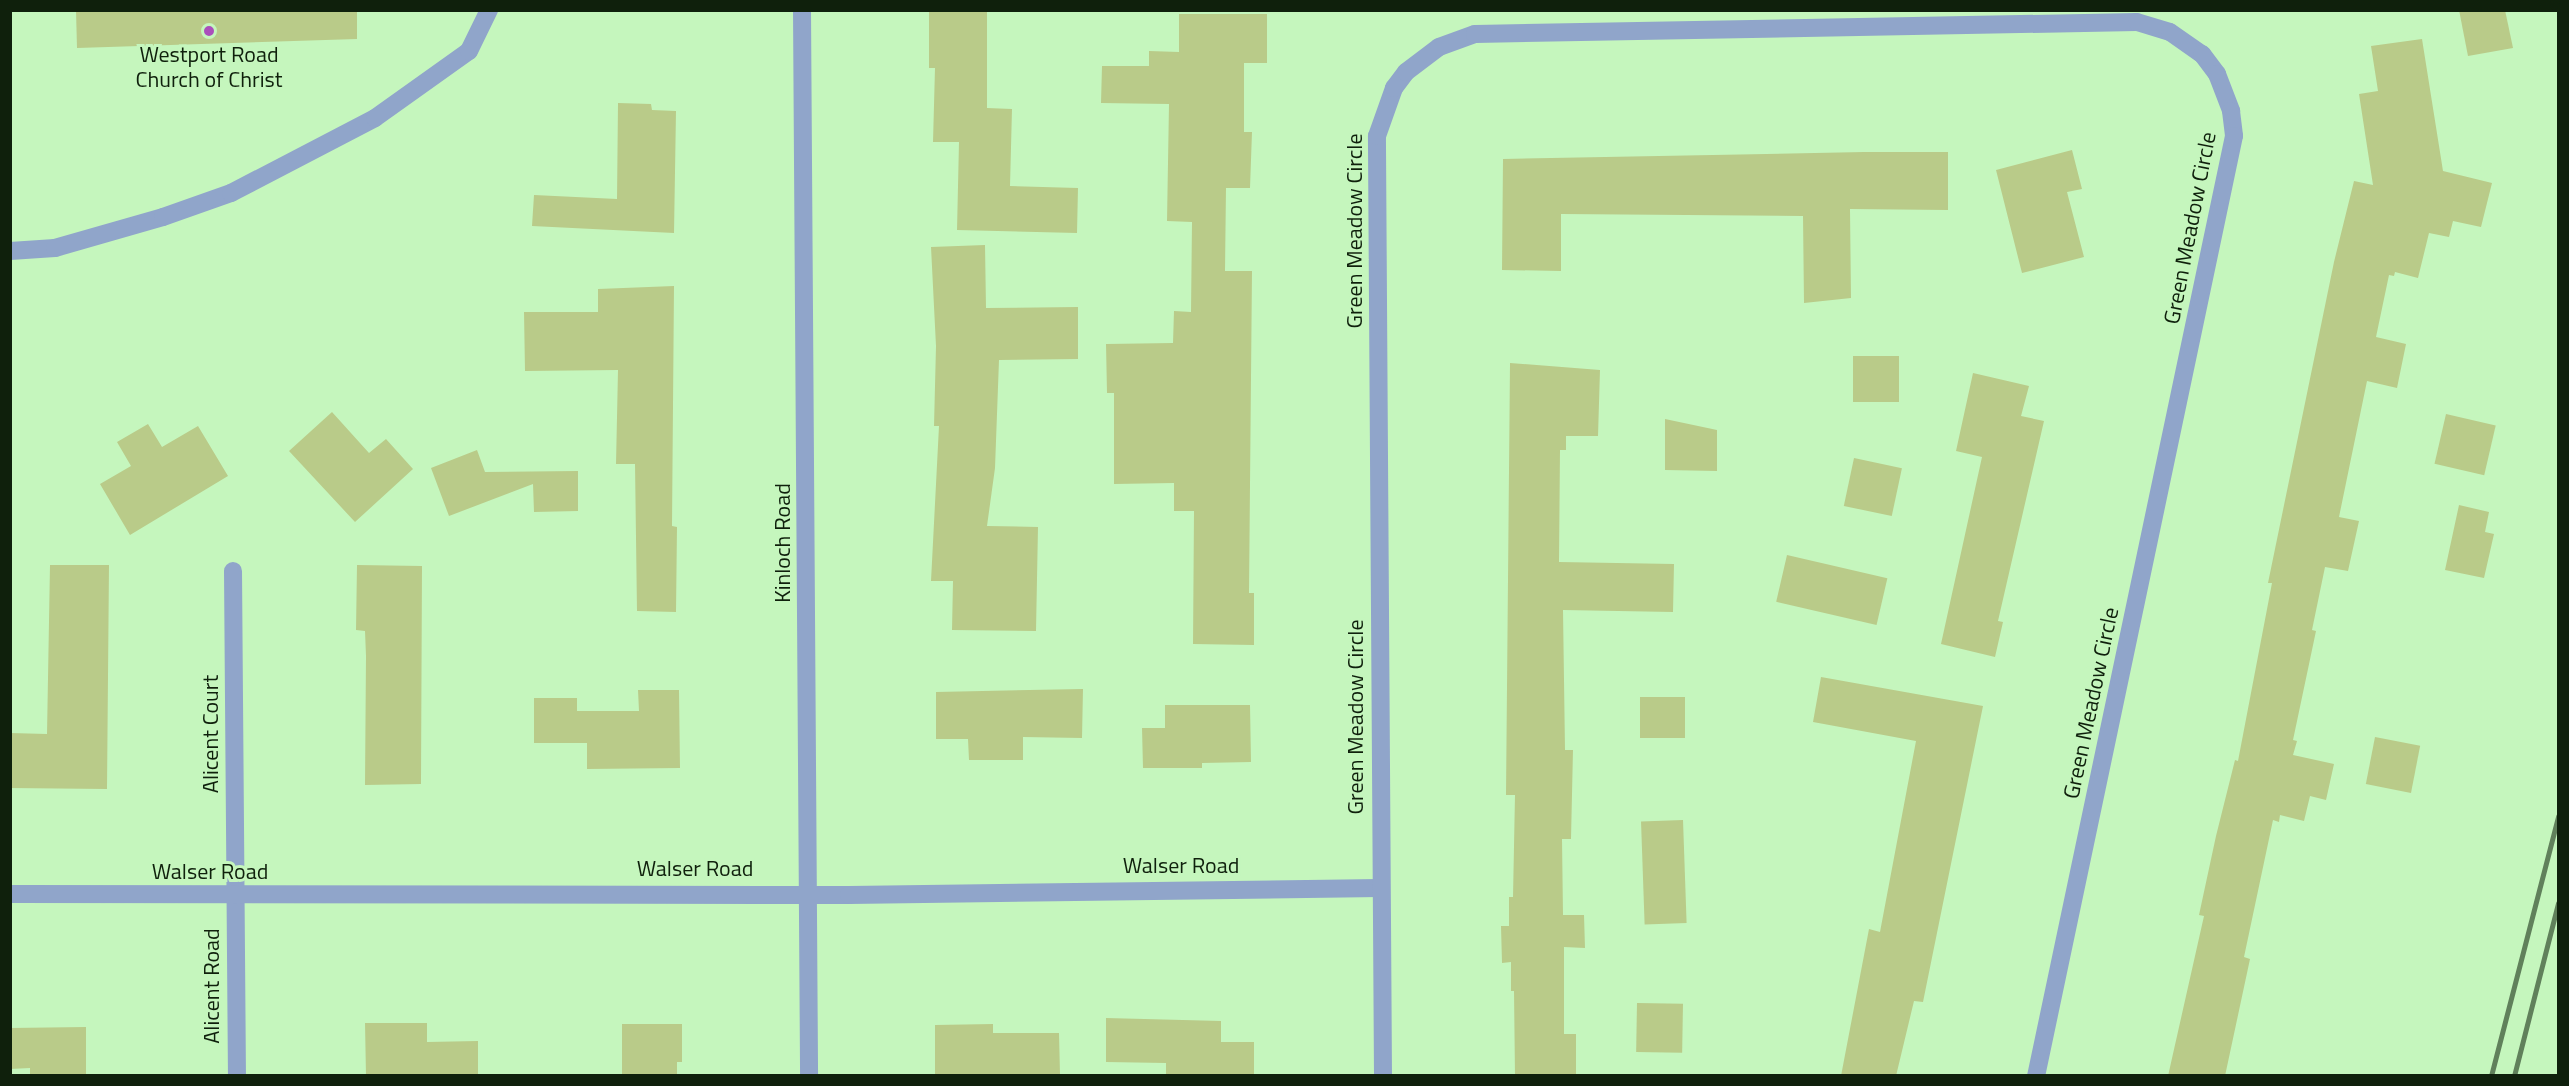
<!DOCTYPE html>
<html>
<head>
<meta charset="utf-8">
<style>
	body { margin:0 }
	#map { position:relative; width:2569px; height:1086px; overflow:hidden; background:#c5f6bd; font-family:"Titillium Web",sans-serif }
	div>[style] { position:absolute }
	.building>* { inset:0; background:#b9cb89; transform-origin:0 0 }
	.minor>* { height:18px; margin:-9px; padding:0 9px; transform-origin:9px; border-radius:9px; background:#90a5ca }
	.rail>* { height:4.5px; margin:-2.25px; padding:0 2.25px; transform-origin:2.25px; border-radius:2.25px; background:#60805b }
	.dots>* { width:16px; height:16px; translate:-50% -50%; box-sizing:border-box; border:3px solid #c5f6bd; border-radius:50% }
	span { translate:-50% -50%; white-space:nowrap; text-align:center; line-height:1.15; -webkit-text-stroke:6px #c5f6bd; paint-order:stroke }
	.poi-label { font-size:22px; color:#0f200c }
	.street-label { font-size:22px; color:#0f200c }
	.frame { position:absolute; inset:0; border:12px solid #0f200c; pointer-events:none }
</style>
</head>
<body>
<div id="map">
	<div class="building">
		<i style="clip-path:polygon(76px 10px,357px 10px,357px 39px,77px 48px)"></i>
		<i style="clip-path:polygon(929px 10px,987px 10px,987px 108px,1012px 109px,1010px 186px,1078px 188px,1077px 233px,957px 230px,959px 142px,933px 142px,935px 68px,929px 68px)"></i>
		<i style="clip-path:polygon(2459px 10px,2505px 10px,2513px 48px,2468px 56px)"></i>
		<i style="clip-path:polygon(1179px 14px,1267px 14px,1267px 63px,1244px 63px,1244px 132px,1252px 132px,1250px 188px,1226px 188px,1225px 271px,1252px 271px,1249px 593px,1254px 593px,1254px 645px,1193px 644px,1194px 511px,1174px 511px,1174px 483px,1114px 484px,1114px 393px,1107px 393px,1106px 344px,1173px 343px,1174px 311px,1191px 312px,1192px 222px,1167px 221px,1169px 104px,1101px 103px,1102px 66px,1149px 66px,1149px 51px,1179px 52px)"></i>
		<i style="clip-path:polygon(2422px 39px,2443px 171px,2492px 183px,2481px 227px,2453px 221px,2449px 237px,2429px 233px,2418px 278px,2395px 272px,2394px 276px,2389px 275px,2376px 337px,2406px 344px,2397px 388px,2367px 381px,2339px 517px,2359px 521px,2348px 571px,2325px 567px,2312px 630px,2316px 631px,2293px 740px,2297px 741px,2293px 755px,2334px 764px,2326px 800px,2310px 796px,2304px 821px,2280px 815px,2279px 822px,2273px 820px,2244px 957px,2250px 959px,2225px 1076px,2168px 1076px,2204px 916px,2199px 915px,2216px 836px,2235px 760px,2238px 761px,2272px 583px,2268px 583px,2334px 262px,2354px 181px,2373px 185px,2359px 94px,2378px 91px,2371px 46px)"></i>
		<i style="clip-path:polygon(618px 103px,651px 104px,652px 110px,676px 111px,674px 233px,532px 226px,534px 195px,617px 199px)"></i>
		<i style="clip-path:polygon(2072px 150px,2082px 189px,2067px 192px,2084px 257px,2022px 273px,1996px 170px)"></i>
		<i style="clip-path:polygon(1864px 152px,1948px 152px,1948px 210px,1850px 209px,1851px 298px,1804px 303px,1803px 216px,1561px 214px,1561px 271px,1502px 270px,1503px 159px)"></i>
		<i style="clip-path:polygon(985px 245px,986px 308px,1078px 307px,1078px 359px,999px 360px,995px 468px,987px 526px,1038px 527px,1036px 631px,952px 630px,953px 581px,931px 581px,939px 426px,934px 426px,936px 346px,931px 247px)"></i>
		<i style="clip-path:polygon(674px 286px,672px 526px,677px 527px,676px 612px,637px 611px,635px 464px,616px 464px,618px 370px,525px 371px,524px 312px,598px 312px,598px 289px)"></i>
		<i style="left:1899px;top:356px;width:46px;height:46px;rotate:90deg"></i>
		<i style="clip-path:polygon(1510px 363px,1600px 370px,1598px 436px,1566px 436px,1566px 450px,1560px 450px,1559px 562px,1674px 564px,1673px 612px,1563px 610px,1565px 750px,1573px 750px,1571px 839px,1562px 839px,1563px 915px,1584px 915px,1585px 948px,1564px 947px,1564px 1034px,1576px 1034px,1576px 1076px,1515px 1076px,1514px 991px,1511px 991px,1511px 962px,1502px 963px,1501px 926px,1509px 926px,1509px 897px,1513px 897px,1515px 795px,1506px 795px)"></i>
		<i style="clip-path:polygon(1973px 373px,2029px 386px,2021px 416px,2044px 421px,1998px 621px,2003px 622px,1995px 657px,1941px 644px,1982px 457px,1956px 451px)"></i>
		<i style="clip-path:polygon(332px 412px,369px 453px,386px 439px,413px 469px,355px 522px,289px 451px)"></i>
		<i style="left:2446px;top:414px;width:51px;height:51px;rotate:13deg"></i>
		<i style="clip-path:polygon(1665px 419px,1717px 430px,1717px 471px,1665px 470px)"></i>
		<i style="clip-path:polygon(148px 424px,162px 447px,198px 426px,228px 476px,130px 535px,100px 484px,131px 466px,117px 442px)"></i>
		<i style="clip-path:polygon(477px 450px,485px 472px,578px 471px,578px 511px,534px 512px,533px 484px,449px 516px,431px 468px)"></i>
		<i style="left:1854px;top:458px;width:49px;height:49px;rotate:12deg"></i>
		<i style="clip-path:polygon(2459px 505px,2489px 512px,2485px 532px,2494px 534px,2484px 578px,2445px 570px)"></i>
		<i style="left:1787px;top:555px;width:103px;height:48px;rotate:13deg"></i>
		<i style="clip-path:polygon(50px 565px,109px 565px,107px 789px,10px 788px,10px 733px,47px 734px)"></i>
		<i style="clip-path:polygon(357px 565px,422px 566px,421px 784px,365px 785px,366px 656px,365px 631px,356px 630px)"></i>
		<i style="clip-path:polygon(1821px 677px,1983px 706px,1923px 1002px,1914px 1001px,1896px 1076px,1841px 1076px,1869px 929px,1880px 932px,1916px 741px,1813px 722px)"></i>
		<i style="clip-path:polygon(1083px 689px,1082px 738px,1023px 737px,1023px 760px,969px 760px,968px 739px,936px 739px,936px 692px)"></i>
		<i style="clip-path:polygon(638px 690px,679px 690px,680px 768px,587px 769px,587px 743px,534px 743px,534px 698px,577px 698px,577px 711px,639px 711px)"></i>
		<i style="left:1640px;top:697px;width:45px;height:41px"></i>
		<i style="clip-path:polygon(1165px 705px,1250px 705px,1251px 762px,1202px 763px,1202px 768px,1143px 768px,1142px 728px,1165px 728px)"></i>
		<i style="left:2375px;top:737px;width:46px;height:48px;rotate:11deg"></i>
		<i style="left:1683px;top:820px;width:103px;height:42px;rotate:88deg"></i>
		<i style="left:1637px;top:1003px;width:46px;height:49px;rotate:1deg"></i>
		<i style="clip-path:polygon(1106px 1018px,1221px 1021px,1221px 1042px,1254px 1042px,1254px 1076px,1166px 1076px,1166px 1063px,1106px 1062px)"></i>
		<i style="clip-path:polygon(365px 1023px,427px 1023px,427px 1042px,478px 1041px,478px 1076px,366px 1076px)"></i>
		<i style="clip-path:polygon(622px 1024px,682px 1024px,682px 1062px,677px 1062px,677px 1076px,622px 1076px)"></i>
		<i style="clip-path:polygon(993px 1024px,993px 1033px,1059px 1033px,1060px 1074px,935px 1076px,935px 1025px)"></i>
		<i style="clip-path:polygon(86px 1027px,86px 1076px,30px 1076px,30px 1068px,10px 1069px,10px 1028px)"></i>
	</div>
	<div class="minor">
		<i style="left:802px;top:10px;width:1066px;rotate:89.62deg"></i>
		<i style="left:10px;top:251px;width:45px;rotate:-3.8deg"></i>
		<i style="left:55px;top:248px;width:112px;rotate:-16deg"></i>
		<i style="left:163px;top:217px;width:72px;rotate:-19.4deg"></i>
		<i style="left:231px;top:193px;width:162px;rotate:-27.5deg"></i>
		<i style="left:375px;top:118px;width:115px;rotate:-35.5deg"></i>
		<i style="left:469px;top:51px;width:46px;rotate:-64deg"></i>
		<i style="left:233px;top:571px;width:505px;rotate:89.55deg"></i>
		<i style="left:10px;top:894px;width:839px;rotate:0.07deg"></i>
		<i style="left:849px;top:895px;width:531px;rotate:-0.76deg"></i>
		<i style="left:1383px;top:1076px;width:940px;rotate:-90.37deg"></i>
		<i style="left:1377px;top:136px;width:51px;rotate:-70.5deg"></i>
		<i style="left:1394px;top:88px;width:20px;rotate:-53deg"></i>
		<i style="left:1406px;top:72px;width:41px;rotate:-37.1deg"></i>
		<i style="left:1439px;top:47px;width:38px;rotate:-20deg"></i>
		<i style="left:1475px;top:34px;width:662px;rotate:-1.04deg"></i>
		<i style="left:2137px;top:22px;width:34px;rotate:17deg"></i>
		<i style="left:2170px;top:32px;width:39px;rotate:35deg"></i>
		<i style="left:2202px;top:54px;width:25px;rotate:53deg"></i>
		<i style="left:2217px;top:74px;width:40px;rotate:69deg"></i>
		<i style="left:2231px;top:111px;width:25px;rotate:83deg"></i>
		<i style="left:2234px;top:136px;width:961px;rotate:101.89deg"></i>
	</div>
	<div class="rail">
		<i style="left:2491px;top:1076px;width:268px;rotate:-75.5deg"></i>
		<i style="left:2514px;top:1076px;width:178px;rotate:-75.7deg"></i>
	</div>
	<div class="dots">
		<i style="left:209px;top:31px;background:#aa4fbb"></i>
	</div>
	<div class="poi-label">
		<span style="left:209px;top:67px">Westport Road<br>Church of Christ</span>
	</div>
	<div class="street-label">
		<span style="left:2190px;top:228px;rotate:-79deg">Green Meadow Circle</span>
		<span style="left:1355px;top:231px;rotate:-90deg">Green Meadow Circle</span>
		<span style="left:783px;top:543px;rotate:-90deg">Kinloch Road</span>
		<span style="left:2091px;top:703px;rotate:-78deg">Green Meadow Circle</span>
		<span style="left:1356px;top:717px;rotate:-90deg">Green Meadow Circle</span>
		<span style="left:211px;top:734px;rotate:-90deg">Alicent Court</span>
		<span style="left:1181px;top:866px">Walser Road</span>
		<span style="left:695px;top:869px">Walser Road</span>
		<span style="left:210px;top:872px">Walser Road</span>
		<span style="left:212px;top:986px;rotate:-90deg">Alicent Road</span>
	</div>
	<div class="frame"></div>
</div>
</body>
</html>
